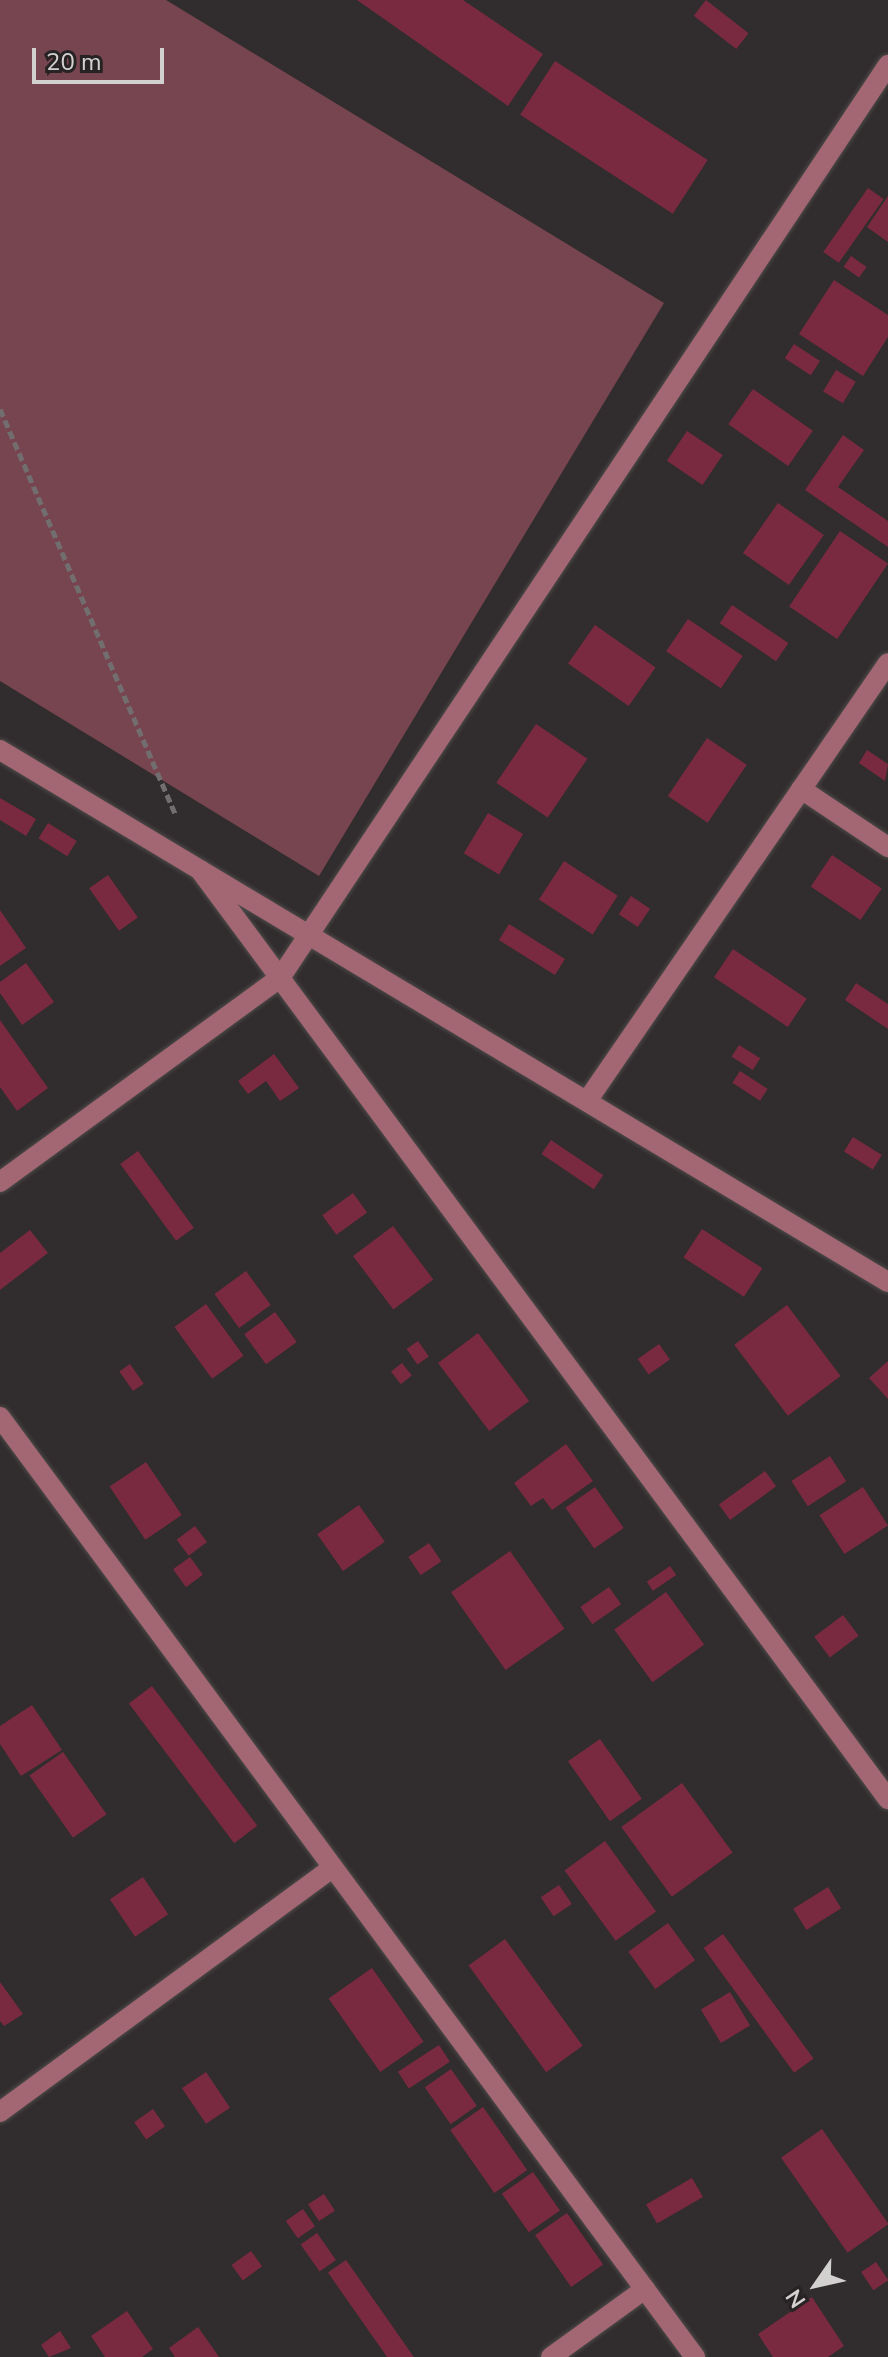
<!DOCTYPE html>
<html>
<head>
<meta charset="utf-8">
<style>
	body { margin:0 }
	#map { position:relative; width:888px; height:2357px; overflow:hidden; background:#312c2d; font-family:"Nunito Sans",sans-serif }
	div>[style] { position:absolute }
	.green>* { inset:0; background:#76454f }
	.building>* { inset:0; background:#7a2a40; transform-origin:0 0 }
	.path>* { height:5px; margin-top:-2.5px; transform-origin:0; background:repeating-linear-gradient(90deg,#726d6e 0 8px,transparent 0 12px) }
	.roads { filter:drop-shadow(0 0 2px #4e4a4a) drop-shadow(0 0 2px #4e4a4a) }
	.minor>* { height:20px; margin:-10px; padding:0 10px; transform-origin:10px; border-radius:10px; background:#a26772 }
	span { translate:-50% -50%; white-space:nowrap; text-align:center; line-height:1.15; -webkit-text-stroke:6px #272223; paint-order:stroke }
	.north { position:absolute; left:776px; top:2245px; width:80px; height:80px; -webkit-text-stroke:6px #272223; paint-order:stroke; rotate:236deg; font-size:22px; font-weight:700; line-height:32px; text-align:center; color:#d3d0d0 }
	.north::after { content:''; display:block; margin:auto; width:28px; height:36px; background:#d3d0d0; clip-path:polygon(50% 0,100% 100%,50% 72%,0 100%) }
	.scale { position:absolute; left:32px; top:48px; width:132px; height:36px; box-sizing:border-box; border:4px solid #d3d0d0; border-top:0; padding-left:10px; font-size:24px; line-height:28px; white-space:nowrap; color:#d3d0d0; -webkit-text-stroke:6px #272223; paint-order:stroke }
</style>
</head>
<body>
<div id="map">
	<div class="green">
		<i style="clip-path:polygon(0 0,166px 0,664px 303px,319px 876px,0 681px)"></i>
	</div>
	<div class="building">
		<i style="clip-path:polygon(357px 0,463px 0,543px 54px,508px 106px)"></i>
		<i style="left:706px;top:0;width:54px;height:20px;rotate:38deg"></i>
		<i style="left:555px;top:61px;width:182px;height:64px;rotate:33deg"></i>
		<i style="left:868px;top:188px;width:19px;height:78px;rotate:35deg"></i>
		<i style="clip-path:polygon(888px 196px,888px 242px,867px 227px)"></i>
		<i style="left:851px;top:256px;width:19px;height:13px;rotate:35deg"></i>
		<i style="clip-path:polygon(834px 280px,888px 315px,888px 337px,863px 376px,799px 334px)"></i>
		<i style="left:794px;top:344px;width:31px;height:17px;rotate:33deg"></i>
		<i style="left:836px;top:370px;width:23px;height:25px;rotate:31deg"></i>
		<i style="left:753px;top:389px;width:73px;height:43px;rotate:35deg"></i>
		<i style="left:687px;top:431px;width:43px;height:36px;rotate:34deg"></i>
		<i style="clip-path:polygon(843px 435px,864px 450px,838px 487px,888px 521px,888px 547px,805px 490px)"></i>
		<i style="left:778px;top:503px;width:56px;height:61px;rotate:35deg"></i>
		<i style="left:840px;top:531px;width:58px;height:91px;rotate:34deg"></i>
		<i style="left:732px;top:605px;width:68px;height:22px;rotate:34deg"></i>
		<i style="left:688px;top:619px;width:66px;height:39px;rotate:34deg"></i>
		<i style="left:595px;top:625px;width:74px;height:47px;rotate:35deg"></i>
		<i style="left:536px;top:724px;width:62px;height:71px;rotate:34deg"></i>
		<i style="left:707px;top:738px;width:48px;height:70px;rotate:34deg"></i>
		<i style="clip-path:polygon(867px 750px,888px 764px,885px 781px,859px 763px)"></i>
		<i style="clip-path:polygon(0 798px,36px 819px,26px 836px,0 820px)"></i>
		<i style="left:488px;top:813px;width:41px;height:47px;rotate:31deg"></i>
		<i style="left:48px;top:823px;width:34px;height:18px;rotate:32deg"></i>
		<i style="left:832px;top:855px;width:60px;height:38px;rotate:34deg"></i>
		<i style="left:564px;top:861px;width:64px;height:46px;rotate:33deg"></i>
		<i style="left:108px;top:875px;width:52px;height:23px;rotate:55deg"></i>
		<i style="left:631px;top:896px;width:23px;height:22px;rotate:34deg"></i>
		<i style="clip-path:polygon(0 910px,26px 948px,0 966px)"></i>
		<i style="left:509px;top:924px;width:66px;height:19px;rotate:32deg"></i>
		<i style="left:733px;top:949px;width:89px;height:34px;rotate:34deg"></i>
		<i style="clip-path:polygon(26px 963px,54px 1002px,22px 1025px,0 993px,0 982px)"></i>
		<i style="clip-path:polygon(856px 983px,888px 1004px,888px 1029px,845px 1000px)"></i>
		<i style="clip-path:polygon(0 1020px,48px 1088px,17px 1111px,0 1087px)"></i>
		<i style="left:739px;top:1045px;width:25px;height:14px;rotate:32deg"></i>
		<i style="clip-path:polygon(274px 1054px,299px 1088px,280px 1101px,266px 1081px,248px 1094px,238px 1081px)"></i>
		<i style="left:740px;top:1071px;width:33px;height:14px;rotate:33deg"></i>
		<i style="left:853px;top:1137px;width:34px;height:17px;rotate:32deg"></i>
		<i style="left:551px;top:1140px;width:63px;height:17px;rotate:34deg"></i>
		<i style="left:138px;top:1151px;width:95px;height:22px;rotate:54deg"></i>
		<i style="left:353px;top:1193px;width:24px;height:38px;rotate:54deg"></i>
		<i style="left:393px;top:1226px;width:67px;height:50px;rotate:53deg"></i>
		<i style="left:702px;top:1229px;width:72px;height:34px;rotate:33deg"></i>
		<i style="clip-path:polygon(30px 1230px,48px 1253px,0 1290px,0 1253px)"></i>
		<i style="left:246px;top:1271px;width:42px;height:39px;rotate:54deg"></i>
		<i style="left:206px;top:1304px;width:64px;height:39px;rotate:54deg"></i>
		<i style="left:787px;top:1305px;width:89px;height:66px;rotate:53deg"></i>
		<i style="left:275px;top:1312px;width:37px;height:38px;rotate:54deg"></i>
		<i style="left:478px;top:1333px;width:85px;height:50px;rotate:53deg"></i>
		<i style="left:418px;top:1341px;width:19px;height:14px;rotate:55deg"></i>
		<i style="left:659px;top:1344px;width:19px;height:26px;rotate:55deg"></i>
		<i style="clip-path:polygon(888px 1361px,888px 1399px,869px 1378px)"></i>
		<i style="left:402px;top:1363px;width:16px;height:14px;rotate:52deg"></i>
		<i style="left:130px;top:1364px;width:24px;height:13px;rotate:55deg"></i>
		<i style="clip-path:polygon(566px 1444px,593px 1481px,552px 1510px,543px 1498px,531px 1506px,514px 1483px)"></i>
		<i style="left:830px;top:1456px;width:30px;height:46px;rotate:57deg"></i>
		<i style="left:146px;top:1462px;width:64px;height:44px;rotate:56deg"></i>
		<i style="left:765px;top:1471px;width:19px;height:57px;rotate:54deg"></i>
		<i style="left:595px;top:1487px;width:50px;height:36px;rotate:55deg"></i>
		<i style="left:863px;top:1487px;width:46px;height:52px;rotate:57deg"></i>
		<i style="left:359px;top:1505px;width:45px;height:51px;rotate:55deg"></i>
		<i style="left:195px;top:1526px;width:20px;height:23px;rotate:53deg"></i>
		<i style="left:429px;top:1543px;width:22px;height:25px;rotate:56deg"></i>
		<i style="left:510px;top:1551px;width:95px;height:72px;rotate:55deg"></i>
		<i style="left:190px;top:1557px;width:22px;height:21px;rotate:54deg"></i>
		<i style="left:670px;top:1566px;width:11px;height:28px;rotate:56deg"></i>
		<i style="left:609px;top:1587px;width:21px;height:35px;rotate:55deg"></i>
		<i style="left:666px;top:1592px;width:65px;height:64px;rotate:54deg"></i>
		<i style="left:843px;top:1615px;width:26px;height:36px;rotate:53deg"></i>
		<i style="left:152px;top:1686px;width:175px;height:29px;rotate:53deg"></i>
		<i style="clip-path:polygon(32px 1705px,62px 1750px,21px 1776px,0 1744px,0 1726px)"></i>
		<i style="left:600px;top:1739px;width:73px;height:39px;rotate:55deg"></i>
		<i style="left:63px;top:1752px;width:76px;height:41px;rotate:55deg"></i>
		<i style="left:682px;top:1783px;width:86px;height:75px;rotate:54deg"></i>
		<i style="left:605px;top:1841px;width:87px;height:50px;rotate:54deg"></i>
		<i style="left:143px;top:1877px;width:45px;height:40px;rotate:56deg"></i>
		<i style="left:559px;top:1885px;width:23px;height:22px;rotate:56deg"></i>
		<i style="left:828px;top:1887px;width:25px;height:41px;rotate:58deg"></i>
		<i style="left:668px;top:1923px;width:46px;height:49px;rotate:54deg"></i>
		<i style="left:723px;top:1934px;width:154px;height:24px;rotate:54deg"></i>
		<i style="left:505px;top:1939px;width:132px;height:45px;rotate:54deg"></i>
		<i style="left:372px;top:1968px;width:90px;height:53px;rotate:55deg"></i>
		<i style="clip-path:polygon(0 1982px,23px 2014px,4px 2026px,0 2021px)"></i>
		<i style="left:730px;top:1992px;width:39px;height:34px;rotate:59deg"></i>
		<i style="left:439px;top:2045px;width:20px;height:49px;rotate:57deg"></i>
		<i style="left:451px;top:2069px;width:45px;height:32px;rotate:55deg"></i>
		<i style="left:206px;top:2072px;width:43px;height:29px;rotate:56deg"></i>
		<i style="left:483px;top:2107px;width:77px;height:40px;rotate:55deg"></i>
		<i style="left:153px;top:2109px;width:21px;height:23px;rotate:55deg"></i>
		<i style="left:822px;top:2129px;width:116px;height:50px;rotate:55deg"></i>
		<i style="left:533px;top:2172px;width:47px;height:38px;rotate:55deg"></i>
		<i style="left:692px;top:2178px;width:22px;height:53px;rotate:60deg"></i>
		<i style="left:324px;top:2194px;width:20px;height:19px;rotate:57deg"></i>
		<i style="left:303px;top:2209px;width:21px;height:21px;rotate:55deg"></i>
		<i style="left:567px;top:2213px;width:63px;height:39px;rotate:55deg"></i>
		<i style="left:317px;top:2233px;width:33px;height:20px;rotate:55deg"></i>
		<i style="left:251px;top:2251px;width:19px;height:24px;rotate:54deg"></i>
		<i style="left:346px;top:2260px;width:118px;height:22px;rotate:55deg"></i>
		<i style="left:876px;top:2262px;width:22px;height:18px;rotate:56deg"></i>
		<i style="clip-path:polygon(812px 2297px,844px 2346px,828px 2357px,773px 2357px,758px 2334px)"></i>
		<i style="clip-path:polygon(127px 2311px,153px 2349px,142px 2357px,105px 2357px,91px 2336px)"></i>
		<i style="clip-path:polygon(198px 2327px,219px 2357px,175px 2357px,169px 2348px)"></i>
		<i style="clip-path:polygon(60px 2331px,71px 2348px,49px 2357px,41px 2345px)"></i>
	</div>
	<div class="path">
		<i style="left:0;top:409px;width:443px;rotate:66.6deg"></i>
	</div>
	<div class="roads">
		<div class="minor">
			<i style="left:0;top:750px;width:1035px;rotate:30.93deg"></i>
			<i style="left:801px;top:789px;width:105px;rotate:33.7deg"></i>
			<i style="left:200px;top:870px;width:1156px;rotate:53.48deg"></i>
			<i style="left:587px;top:1101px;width:531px;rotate:-55.5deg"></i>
			<i style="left:0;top:1182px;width:346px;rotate:-36.1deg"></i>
			<i style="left:280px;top:978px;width:1097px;rotate:-56.34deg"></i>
			<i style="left:0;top:1417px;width:1169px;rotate:53.52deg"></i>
			<i style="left:0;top:2112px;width:413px;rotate:-36.3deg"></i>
			<i style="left:551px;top:2357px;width:116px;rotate:-35.9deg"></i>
		</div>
	</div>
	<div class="north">N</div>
	<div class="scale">20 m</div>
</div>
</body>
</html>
